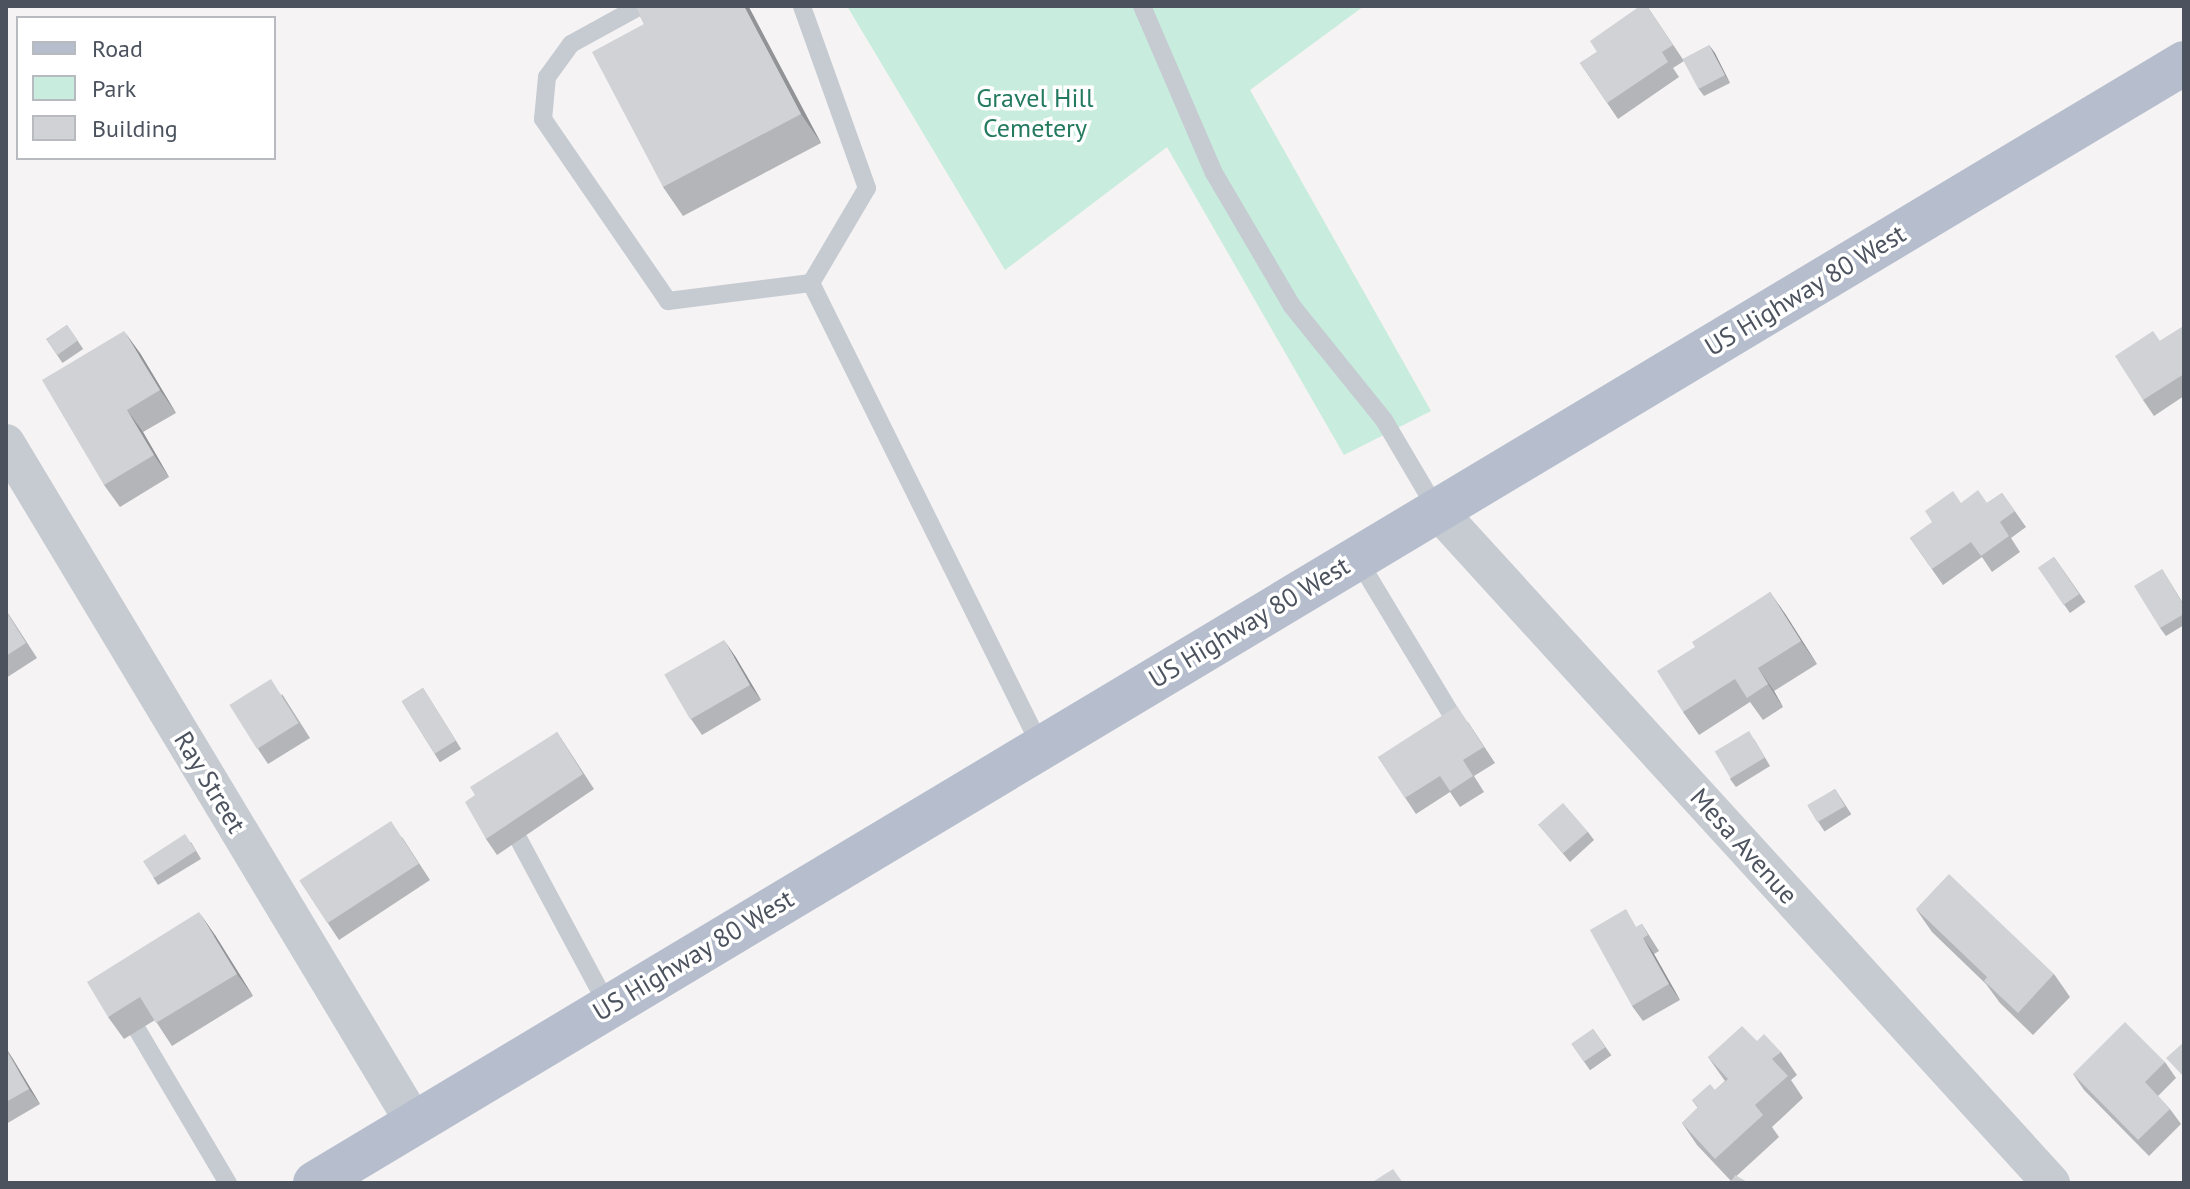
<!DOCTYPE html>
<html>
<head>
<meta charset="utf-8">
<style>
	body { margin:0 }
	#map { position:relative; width:2190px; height:1189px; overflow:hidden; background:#f5f3f3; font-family:"PT Sans",sans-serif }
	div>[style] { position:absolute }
	.green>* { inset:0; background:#c8ecdd }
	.lane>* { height:18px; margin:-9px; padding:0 9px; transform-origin:9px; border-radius:9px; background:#c6cbd2 }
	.street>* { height:38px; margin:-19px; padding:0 19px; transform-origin:19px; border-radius:19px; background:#c6cbd2 }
	.primary>* { height:44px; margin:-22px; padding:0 22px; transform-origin:22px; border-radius:22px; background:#b6bece }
	.wall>* { inset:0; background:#b3b5b8; transform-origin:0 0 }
	.shaded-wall>* { inset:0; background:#929396 }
	.building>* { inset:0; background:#d0d2d6; transform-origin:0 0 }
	span { translate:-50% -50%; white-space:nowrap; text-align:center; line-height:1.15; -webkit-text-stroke:7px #fff; paint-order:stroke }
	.park-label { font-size:26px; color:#237a5f }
	.street-label { font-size:26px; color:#4c535e }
	.frame { position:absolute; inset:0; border:8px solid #4c535e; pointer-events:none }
	.legend { position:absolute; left:16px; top:16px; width:260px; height:144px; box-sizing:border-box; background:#fff; border:2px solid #b7babf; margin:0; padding:10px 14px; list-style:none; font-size:24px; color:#4c535e }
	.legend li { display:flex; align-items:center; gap:16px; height:40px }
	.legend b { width:40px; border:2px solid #b7babf }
</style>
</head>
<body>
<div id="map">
	<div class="green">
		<i style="clip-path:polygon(847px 6px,1364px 6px,1250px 90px,1431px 411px,1344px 455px,1167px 147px,1005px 270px)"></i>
	</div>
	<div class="lane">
		<i style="left:640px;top:6px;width:79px;rotate:151.2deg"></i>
		<i style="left:571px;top:44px;width:41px;rotate:126deg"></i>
		<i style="left:547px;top:77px;width:42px;rotate:95.4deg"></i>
		<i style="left:543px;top:119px;width:221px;rotate:55.5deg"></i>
		<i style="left:668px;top:301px;width:144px;rotate:-7.2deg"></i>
		<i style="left:811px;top:283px;width:110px;rotate:-59.5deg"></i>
		<i style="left:867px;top:188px;width:193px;rotate:-109.7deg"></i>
		<i style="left:1142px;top:6px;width:182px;rotate:66.7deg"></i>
		<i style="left:1214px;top:173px;width:154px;rotate:59.6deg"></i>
		<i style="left:1292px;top:306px;width:146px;rotate:51.1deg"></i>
		<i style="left:1384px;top:420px;width:104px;rotate:59.5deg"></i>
		<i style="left:811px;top:283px;width:518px;rotate:63.63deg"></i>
		<i style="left:1357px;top:558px;width:197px;rotate:58.9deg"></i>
		<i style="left:519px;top:840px;width:188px;rotate:61.8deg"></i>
		<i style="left:138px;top:1031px;width:177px;rotate:59.4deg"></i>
	</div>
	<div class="street">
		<i style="left:6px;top:443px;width:792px;rotate:59deg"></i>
		<i style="left:1437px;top:510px;width:911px;rotate:47.62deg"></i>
	</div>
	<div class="primary">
		<i style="left:315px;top:1183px;width:2179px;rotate:-30.93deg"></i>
	</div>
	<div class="wall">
		<i style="clip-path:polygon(635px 6px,748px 6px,821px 143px,683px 216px,663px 187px,644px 24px)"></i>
		<i style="clip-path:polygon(1647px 6px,1684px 61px,1673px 68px,1679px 77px,1618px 119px,1580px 63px,1597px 52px)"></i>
		<i style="clip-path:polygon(1709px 45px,1730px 83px,1704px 96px,1698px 88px)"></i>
		<i style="left:67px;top:325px;width:29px;height:25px;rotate:56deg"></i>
		<i style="clip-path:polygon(2184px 326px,2184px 396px,2154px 416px,2143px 400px,2160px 341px)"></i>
		<i style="clip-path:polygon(140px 353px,176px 413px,143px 432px,169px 477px,120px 507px,104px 485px)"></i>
		<i style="clip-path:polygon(2002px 493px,2026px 527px,2011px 538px,2020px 552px,1992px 572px,1982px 557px,1943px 585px,1910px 538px,1961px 503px,1987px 503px)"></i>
		<i style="left:2054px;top:557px;width:55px;height:19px;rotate:55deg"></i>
		<i style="clip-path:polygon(2162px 569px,2184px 605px,2184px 625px,2166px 636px,2160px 628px)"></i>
		<i style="clip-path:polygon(1770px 592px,1817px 664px,1774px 691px,1783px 707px,1763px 720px,1750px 702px,1699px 735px,1683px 712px,1695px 647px)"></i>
		<i style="clip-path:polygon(6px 610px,37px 658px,6px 678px)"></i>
		<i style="clip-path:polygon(735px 656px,761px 700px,702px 735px,691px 719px)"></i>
		<i style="left:423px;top:688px;width:72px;height:25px;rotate:58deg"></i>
		<i style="clip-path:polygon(282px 694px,310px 738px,268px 764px,258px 749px)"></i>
		<i style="clip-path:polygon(1468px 722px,1495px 763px,1474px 776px,1484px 792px,1460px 807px,1450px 792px,1416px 814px,1378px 757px)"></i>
		<i style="clip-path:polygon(557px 732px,594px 789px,497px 855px,486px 839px,475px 795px)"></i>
		<i style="clip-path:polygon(1754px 739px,1770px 766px,1736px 787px,1730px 779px)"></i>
		<i style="left:1835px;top:789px;width:30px;height:32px;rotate:57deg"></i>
		<i style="clip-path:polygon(1538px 824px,1588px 832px,1594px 840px,1570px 862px)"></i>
		<i style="clip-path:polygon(402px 837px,430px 880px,339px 940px,300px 881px)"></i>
		<i style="clip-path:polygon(191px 842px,201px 859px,158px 885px,153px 877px)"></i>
		<i style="clip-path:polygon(1916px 909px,2054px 974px,2070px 997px,2033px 1035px,2000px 1003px,1986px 984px,1932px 932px)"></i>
		<i style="clip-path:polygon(1642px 924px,1659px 951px,1654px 954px,1680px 1000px,1643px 1021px,1632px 1006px,1638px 926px)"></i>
		<i style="clip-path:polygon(215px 935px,253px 996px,172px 1046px,155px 1020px,124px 1039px,108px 1017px)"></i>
		<i style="left:1593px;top:1029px;width:32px;height:26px;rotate:55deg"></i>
		<i style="clip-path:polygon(1757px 1041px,1781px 1052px,1797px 1075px,1791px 1080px,1803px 1098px,1772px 1127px,1779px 1137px,1731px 1181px,1697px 1145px,1682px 1123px,1698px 1108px,1692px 1100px,1715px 1090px,1725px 1081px,1708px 1057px)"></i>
		<i style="clip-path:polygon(6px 1048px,40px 1104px,6px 1124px)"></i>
		<i style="clip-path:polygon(2165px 1062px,2176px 1078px,2158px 1096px,2170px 1109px,2181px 1124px,2149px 1156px,2084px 1090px,2073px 1074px)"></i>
	</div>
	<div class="shaded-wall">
		<i style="clip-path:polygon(744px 6px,748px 6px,750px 9px,821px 143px,801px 114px)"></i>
		<i style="clip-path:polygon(1709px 45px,1715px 53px,1730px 83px,1725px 75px)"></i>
		<i style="clip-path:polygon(124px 331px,140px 353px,176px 413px,160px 390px)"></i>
		<i style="clip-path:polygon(127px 410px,143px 432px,169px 477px,154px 455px)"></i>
		<i style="clip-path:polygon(1770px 592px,1786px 615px,1817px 664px,1801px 641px)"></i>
		<i style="clip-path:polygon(724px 640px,735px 656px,761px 700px,750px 685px)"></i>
		<i style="clip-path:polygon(1758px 668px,1774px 691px,1783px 707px,1768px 684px)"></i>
		<i style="clip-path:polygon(199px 912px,215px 935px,253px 996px,237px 974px)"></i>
		<i style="clip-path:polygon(1643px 938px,1654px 954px,1680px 1000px,1669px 984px)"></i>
		<i style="clip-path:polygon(6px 1048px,13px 1059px,40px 1104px,29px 1089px)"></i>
	</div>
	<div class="building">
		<i style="clip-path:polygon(635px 6px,677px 6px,678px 8px,681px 6px,744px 6px,801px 114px,663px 187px,592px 52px,644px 24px)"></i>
		<i style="clip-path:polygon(1640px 6px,1647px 6px,1673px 45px,1662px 52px,1668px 62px,1607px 103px,1580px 63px,1597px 52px,1590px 41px)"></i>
		<i style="left:1709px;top:45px;width:34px;height:30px;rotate:62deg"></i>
		<i style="left:67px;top:325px;width:19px;height:25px;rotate:55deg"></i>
		<i style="clip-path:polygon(2184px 326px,2184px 374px,2143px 400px,2115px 356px,2153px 331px,2160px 341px)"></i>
		<i style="clip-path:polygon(124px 331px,160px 390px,127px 410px,154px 455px,104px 485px,42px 380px)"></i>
		<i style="clip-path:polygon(1978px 490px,1987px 503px,2002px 493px,2015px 511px,2000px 522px,2009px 536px,1981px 556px,1971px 542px,1932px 569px,1910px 538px,1932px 522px,1925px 511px,1953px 491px,1961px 503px)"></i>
		<i style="left:2054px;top:557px;width:45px;height:19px;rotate:56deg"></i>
		<i style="clip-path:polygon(2162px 569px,2184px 606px,2184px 614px,2160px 628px,2134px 586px)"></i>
		<i style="clip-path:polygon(1770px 592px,1801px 641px,1758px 668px,1768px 684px,1747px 698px,1735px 679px,1683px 712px,1657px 671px,1695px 647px,1692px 642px)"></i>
		<i style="clip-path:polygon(6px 611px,26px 643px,6px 656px)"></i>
		<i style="left:724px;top:640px;width:52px;height:69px;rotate:60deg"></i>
		<i style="left:271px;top:679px;width:52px;height:49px;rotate:58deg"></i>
		<i style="left:423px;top:688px;width:62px;height:25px;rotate:58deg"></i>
		<i style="clip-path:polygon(1457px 706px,1484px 747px,1463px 760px,1473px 776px,1450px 791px,1440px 776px,1405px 798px,1378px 757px)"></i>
		<i style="left:1749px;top:731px;width:31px;height:40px;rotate:59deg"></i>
		<i style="clip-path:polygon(557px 732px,583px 774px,486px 839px,465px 802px,475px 795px,470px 787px)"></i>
		<i style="left:1835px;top:789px;width:20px;height:32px;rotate:60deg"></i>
		<i style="left:1563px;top:803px;width:38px;height:33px;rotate:49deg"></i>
		<i style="left:391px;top:821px;width:51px;height:109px;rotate:57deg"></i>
		<i style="left:185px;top:834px;width:20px;height:50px;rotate:57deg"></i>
		<i style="clip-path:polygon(1949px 874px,2054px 974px,2018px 1013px,1984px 981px,1987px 977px,1916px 909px)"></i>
		<i style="clip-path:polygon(1626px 909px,1636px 927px,1642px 924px,1648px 935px,1643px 938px,1669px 984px,1632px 1006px,1590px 930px)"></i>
		<i style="clip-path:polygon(199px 912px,237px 974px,156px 1023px,140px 997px,108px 1017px,87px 982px)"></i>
		<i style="clip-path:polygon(2125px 1022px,2165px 1062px,2145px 1082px,2170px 1109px,2138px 1140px,2073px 1074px)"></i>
		<i style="clip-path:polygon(1742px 1026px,1757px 1041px,1764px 1034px,1781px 1052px,1772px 1059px,1788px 1076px,1755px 1105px,1763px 1115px,1715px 1159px,1682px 1123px,1698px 1107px,1692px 1100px,1710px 1084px,1715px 1090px,1728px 1079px,1708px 1057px)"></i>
		<i style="left:1593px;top:1029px;width:22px;height:26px;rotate:56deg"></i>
		<i style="clip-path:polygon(2184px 1042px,2184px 1077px,2166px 1058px)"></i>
		<i style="clip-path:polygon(6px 1050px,29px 1089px,6px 1102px)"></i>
		<i style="clip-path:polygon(1393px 1169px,1403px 1183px,1371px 1183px)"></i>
		<i style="clip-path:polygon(1735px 1175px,1749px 1183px,1731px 1183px)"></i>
	</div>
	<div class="park-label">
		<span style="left:1035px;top:113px">Gravel Hill<br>Cemetery</span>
	</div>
	<div class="street-label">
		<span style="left:1805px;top:290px;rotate:-31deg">US Highway 80 West</span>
		<span style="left:1249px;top:622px;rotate:-31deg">US Highway 80 West</span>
		<span style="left:210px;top:782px;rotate:59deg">Ray Street</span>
		<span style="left:1744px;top:846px;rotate:48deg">Mesa Avenue</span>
		<span style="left:693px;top:955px;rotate:-31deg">US Highway 80 West</span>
	</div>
	<div class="frame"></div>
	<ul class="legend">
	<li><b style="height:10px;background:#b6bece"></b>Road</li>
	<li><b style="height:22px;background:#c8ecdd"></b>Park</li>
	<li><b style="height:22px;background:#d0d2d6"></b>Building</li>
	</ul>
</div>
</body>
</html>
